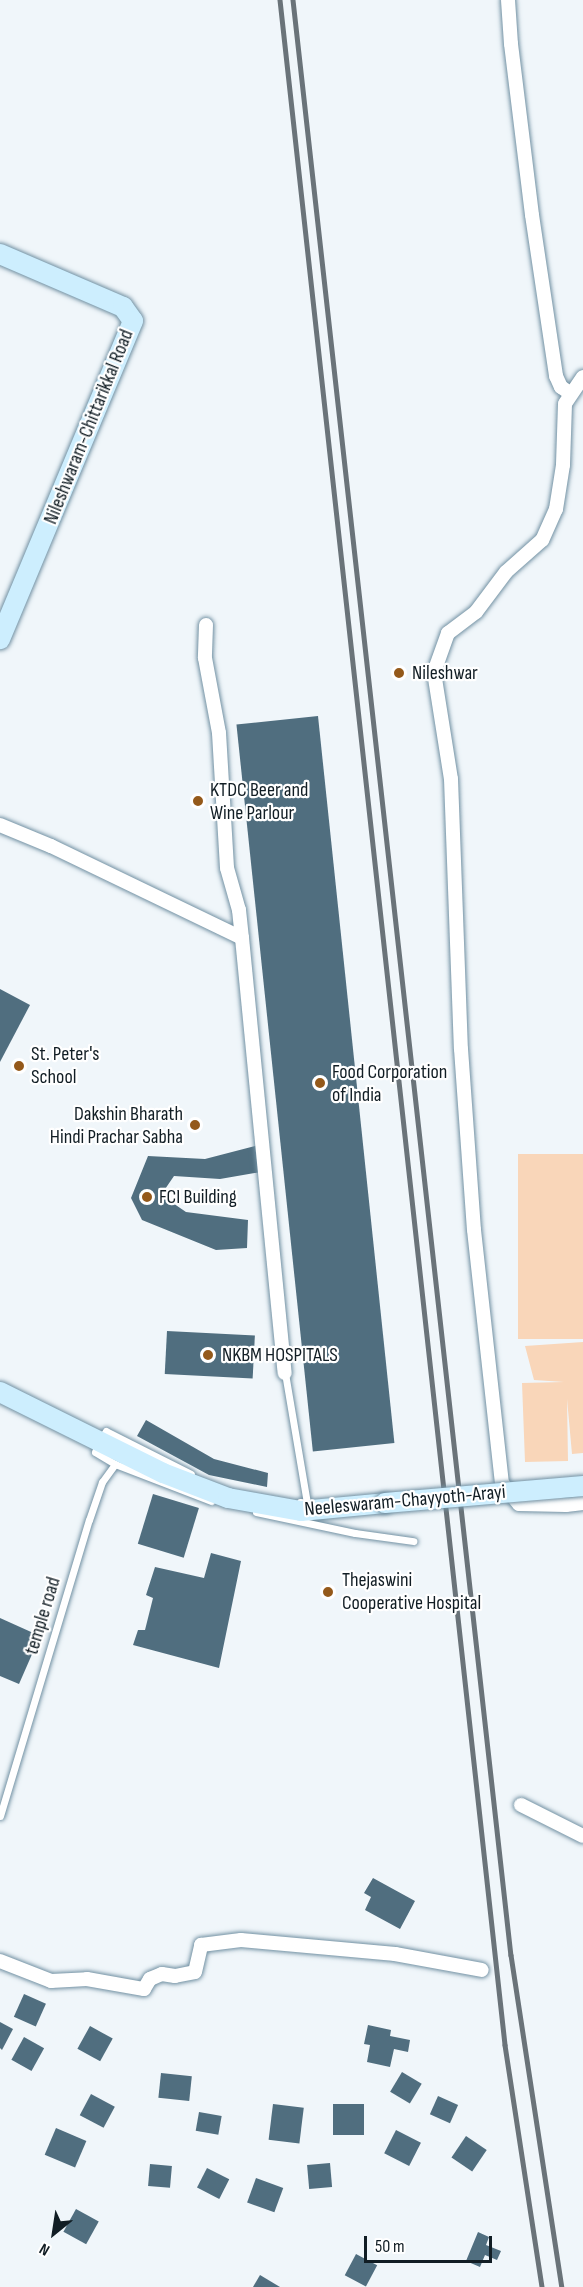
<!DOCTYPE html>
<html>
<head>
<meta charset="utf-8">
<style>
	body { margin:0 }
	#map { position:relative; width:583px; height:2287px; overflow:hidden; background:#f0f6fa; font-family:"Sofia Sans Condensed",sans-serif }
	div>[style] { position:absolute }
	.green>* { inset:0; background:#f9d6b9; transform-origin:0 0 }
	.building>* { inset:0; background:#506e7f; transform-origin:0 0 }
	.roads { filter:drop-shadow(0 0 2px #7291a3) drop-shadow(0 0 2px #7291a3) }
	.service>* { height:7px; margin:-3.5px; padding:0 3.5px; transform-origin:3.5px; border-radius:3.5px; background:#fff }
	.minor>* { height:14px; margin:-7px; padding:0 7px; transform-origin:7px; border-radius:7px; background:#fff }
	.secondary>* { height:20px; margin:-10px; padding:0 10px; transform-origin:10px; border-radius:10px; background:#cdeefe }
	.rail>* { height:4.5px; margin:-2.25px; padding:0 2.25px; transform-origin:2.25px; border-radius:2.25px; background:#6a7379 }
	.bridges { filter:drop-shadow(0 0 2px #7291a3) drop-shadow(0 0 2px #7291a3) }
	.secondary-bridge>* { height:20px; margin:-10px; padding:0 10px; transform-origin:10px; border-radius:10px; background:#cdeefe }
	.dots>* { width:16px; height:16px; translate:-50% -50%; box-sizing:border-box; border:3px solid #fff; border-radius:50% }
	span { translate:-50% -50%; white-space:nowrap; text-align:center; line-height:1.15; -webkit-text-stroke:4.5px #fff; paint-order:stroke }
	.street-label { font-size:20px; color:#111d24 }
	.poi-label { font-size:20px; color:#111d24 }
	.left { translate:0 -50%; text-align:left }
	.right { translate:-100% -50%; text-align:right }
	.north { position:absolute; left:24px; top:2203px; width:60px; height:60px; -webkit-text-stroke:4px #fff; paint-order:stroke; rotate:210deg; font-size:16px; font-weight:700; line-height:24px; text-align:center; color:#111d24 }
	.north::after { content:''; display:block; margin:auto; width:21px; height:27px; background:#111d24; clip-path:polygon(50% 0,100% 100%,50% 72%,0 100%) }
	.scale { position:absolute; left:364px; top:2236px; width:128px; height:27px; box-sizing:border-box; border:3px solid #111d24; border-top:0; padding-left:8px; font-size:18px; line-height:21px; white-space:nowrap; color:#111d24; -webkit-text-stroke:4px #fff; paint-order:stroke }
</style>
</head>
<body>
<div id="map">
	<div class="green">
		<i style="left:583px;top:1154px;width:185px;height:65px;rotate:90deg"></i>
		<i style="clip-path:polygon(583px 1342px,583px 1453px,572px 1454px,567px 1399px,568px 1461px,525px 1462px,522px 1383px,564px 1382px,534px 1380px,525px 1346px)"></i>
	</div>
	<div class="building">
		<i style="left:318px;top:716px;width:731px;height:82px;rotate:84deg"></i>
		<i style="clip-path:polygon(0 989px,30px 1005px,0 1062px)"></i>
		<i style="clip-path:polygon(263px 1144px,261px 1172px,220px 1179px,174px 1176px,161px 1195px,186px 1212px,248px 1220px,247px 1248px,216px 1250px,142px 1220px,131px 1198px,148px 1156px,205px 1159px)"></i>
		<i style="left:167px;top:1331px;width:88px;height:43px;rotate:3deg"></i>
		<i style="clip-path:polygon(146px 1420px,214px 1459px,268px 1473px,267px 1487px,209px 1475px,137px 1436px)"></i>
		<i style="left:153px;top:1494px;width:48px;height:52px;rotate:17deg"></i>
		<i style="clip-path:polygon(211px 1553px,241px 1561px,219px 1668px,133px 1645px,138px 1630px,145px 1630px,153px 1598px,146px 1595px,155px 1567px,204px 1578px)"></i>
		<i style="clip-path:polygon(0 1618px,40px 1636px,19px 1684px,0 1676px)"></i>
		<i style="clip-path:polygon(373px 1878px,415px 1901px,400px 1929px,365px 1910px,371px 1897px,364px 1893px)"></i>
		<i style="left:24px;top:1994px;width:24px;height:25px;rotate:24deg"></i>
		<i style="clip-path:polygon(0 2022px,13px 2029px,2px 2050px,0 2048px)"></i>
		<i style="clip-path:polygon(368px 2025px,391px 2030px,390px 2036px,410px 2040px,408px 2052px,394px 2049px,390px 2067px,367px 2062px,370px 2045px,364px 2044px)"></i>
		<i style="left:90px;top:2026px;width:26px;height:26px;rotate:29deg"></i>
		<i style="left:24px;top:2037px;width:23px;height:26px;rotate:29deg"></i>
		<i style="left:402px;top:2072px;width:23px;height:23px;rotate:31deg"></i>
		<i style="left:161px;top:2073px;width:31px;height:25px;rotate:6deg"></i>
		<i style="left:91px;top:2094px;width:27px;height:24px;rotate:28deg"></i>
		<i style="left:438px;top:2096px;width:22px;height:20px;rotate:24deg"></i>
		<i style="left:273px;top:2104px;width:31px;height:36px;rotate:7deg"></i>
		<i style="left:333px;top:2104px;width:31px;height:31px"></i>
		<i style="left:199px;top:2112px;width:23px;height:19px;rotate:10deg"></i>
		<i style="left:56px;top:2128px;width:33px;height:29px;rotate:23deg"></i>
		<i style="left:396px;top:2130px;width:28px;height:26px;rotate:27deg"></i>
		<i style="left:466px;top:2136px;width:25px;height:26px;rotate:34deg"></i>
		<i style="left:330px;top:2163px;width:24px;height:23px;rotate:85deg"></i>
		<i style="left:150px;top:2164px;width:22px;height:22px;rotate:5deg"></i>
		<i style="left:207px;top:2168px;width:25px;height:22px;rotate:27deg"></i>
		<i style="left:256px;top:2178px;width:29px;height:26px;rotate:20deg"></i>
		<i style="left:76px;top:2209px;width:26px;height:26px;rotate:29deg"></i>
		<i style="clip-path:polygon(478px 2232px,489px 2237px,486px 2245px,501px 2251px,497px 2260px,485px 2255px,480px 2267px,466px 2261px)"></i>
		<i style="left:356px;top:2254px;width:24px;height:24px;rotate:28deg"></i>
		<i style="clip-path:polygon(260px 2275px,280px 2287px,253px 2287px)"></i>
	</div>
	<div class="roads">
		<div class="service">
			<i style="left:285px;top:1373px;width:132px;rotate:80.4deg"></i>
			<i style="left:307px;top:1503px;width:7px;rotate:-172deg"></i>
			<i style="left:115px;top:1464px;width:103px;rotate:21.1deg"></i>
			<i style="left:256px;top:1512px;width:101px;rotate:12deg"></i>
			<i style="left:355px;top:1533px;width:59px;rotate:7.9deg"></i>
			<i style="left:0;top:1816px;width:309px;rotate:-73.3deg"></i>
			<i style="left:89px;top:1520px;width:40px;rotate:-71.1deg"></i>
			<i style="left:102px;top:1482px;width:22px;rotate:-54deg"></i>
			<i style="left:115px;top:1464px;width:23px;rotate:-149deg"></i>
			<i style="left:95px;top:1452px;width:12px;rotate:-70deg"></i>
			<i style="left:99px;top:1441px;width:12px;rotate:-55deg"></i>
			<i style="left:106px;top:1431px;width:95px;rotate:26.8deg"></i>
		</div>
		<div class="minor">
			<i style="left:508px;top:0;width:44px;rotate:86.1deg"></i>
			<i style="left:511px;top:44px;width:172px;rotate:83deg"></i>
			<i style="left:532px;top:215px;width:163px;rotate:81.5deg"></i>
			<i style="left:556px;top:376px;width:12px;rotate:66deg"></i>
			<i style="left:561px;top:387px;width:11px;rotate:34deg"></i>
			<i style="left:583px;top:377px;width:32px;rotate:124deg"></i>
			<i style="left:565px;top:404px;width:61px;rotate:91.9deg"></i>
			<i style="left:563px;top:465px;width:45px;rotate:99deg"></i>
			<i style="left:556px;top:509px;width:34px;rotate:114deg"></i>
			<i style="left:542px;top:540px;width:48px;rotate:138.4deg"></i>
			<i style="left:506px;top:572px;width:50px;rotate:126.9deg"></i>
			<i style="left:476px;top:612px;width:35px;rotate:143deg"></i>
			<i style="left:448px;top:633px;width:41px;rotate:109.7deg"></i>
			<i style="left:434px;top:672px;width:108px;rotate:81deg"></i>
			<i style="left:451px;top:779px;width:270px;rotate:87.9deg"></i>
			<i style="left:461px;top:1049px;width:181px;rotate:85.9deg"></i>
			<i style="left:474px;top:1230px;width:255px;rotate:83.7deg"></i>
			<i style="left:502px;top:1483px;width:27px;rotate:51deg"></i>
			<i style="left:519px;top:1504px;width:47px;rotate:1.2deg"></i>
			<i style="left:566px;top:1505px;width:17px;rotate:-7deg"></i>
			<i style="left:206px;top:625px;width:33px;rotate:92deg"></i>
			<i style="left:205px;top:658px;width:76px;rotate:79.4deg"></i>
			<i style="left:219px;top:733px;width:135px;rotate:86.6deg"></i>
			<i style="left:227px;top:868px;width:44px;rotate:74.1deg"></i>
			<i style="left:239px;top:910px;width:28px;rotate:84deg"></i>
			<i style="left:0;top:825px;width:55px;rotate:22.4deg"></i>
			<i style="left:51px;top:846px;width:212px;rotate:25.7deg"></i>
			<i style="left:242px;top:938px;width:437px;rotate:84.4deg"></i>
			<i style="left:521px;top:1805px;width:69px;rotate:26.6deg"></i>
			<i style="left:0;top:1961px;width:55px;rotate:21.4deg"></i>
			<i style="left:51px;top:1981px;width:36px;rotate:-3deg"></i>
			<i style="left:87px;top:1979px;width:58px;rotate:10deg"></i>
			<i style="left:144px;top:1989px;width:12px;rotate:-59deg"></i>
			<i style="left:150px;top:1979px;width:13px;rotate:-23deg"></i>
			<i style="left:162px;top:1974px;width:13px;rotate:9deg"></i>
			<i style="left:175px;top:1976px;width:20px;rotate:-11deg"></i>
			<i style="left:195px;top:1972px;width:28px;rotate:-77deg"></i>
			<i style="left:201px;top:1945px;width:40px;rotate:-7.1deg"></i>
			<i style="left:241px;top:1940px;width:155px;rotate:5.2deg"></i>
			<i style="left:395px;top:1954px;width:88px;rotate:10.4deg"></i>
		</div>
		<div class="secondary">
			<i style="left:0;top:254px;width:134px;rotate:23.3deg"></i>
			<i style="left:123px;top:307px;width:17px;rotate:54deg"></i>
			<i style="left:133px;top:321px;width:345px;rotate:112.7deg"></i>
			<i style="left:0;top:1392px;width:182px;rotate:26.4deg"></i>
			<i style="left:163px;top:1473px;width:70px;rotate:21deg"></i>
			<i style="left:228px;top:1498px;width:74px;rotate:10.1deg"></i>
			<i style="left:301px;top:1511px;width:84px;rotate:-5.4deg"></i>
		</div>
	</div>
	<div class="rail">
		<i style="left:280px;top:0;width:2057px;rotate:83.72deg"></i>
		<i style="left:505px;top:2045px;width:245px;rotate:81.3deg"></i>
		<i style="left:293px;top:0;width:1967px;rotate:83.64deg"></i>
		<i style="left:511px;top:1955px;width:336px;rotate:81.3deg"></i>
	</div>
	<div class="bridges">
		<div class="secondary-bridge">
			<i style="left:385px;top:1503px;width:199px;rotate:-4.9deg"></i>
		</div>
	</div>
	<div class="dots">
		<i style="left:399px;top:673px;background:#94591a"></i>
		<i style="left:198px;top:801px;background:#94591a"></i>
		<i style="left:19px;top:1066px;background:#94591a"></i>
		<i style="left:320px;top:1083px;background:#94591a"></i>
		<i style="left:195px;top:1125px;background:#94591a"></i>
		<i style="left:147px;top:1197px;background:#94591a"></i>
		<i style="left:208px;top:1355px;background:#94591a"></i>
		<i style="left:328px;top:1592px;background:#94591a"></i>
	</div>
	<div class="street-label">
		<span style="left:89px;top:427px;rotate:-68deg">Nileshwaram-Chittarikkal Road</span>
		<span style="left:405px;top:1501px;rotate:-5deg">Neeleswaram-Chayyoth-Arayi</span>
		<span style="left:43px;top:1616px;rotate:-73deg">temple road</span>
	</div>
	<div class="poi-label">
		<span class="left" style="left:412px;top:673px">Nileshwar</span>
		<span class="left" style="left:210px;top:802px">KTDC Beer and<br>Wine Parlour</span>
		<span class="left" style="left:31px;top:1066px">St. Peter's<br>School</span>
		<span class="left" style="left:332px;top:1084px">Food Corporation<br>of India</span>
		<span class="right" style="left:183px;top:1126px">Dakshin Bharath<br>Hindi Prachar Sabha</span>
		<span class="left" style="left:159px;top:1197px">FCI Building</span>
		<span class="left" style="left:222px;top:1355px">NKBM HOSPITALS</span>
		<span class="left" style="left:342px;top:1592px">Thejaswini<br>Cooperative Hospital</span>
	</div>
	<div class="north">N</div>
	<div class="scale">50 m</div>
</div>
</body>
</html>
